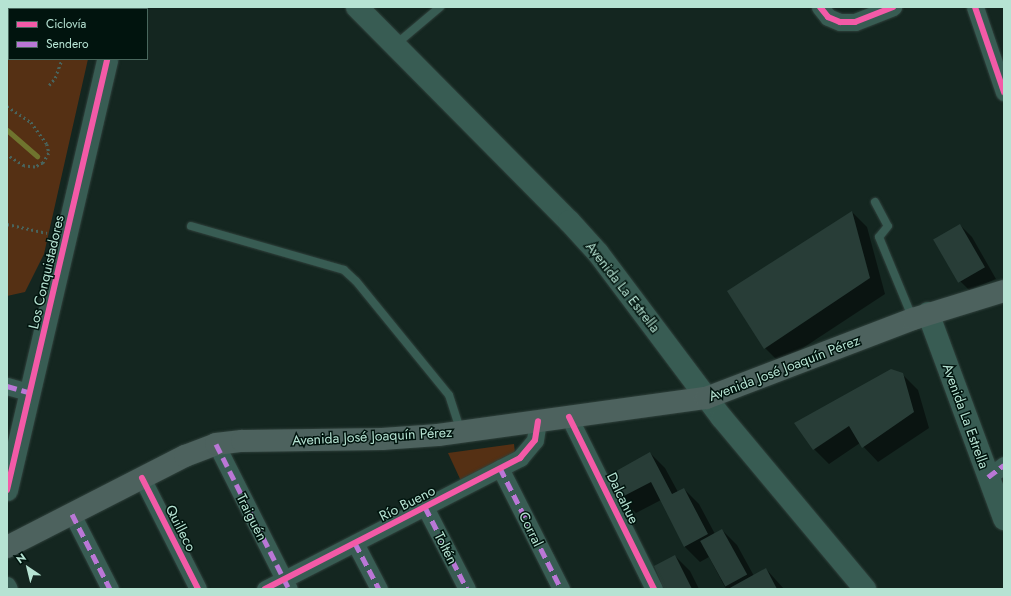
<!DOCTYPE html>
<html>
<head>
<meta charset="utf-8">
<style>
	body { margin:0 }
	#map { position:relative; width:1011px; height:596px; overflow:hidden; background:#142620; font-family:Jost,sans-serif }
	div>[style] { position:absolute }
	.green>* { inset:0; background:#553014 }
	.shadow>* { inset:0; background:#0007 }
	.stream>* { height:5px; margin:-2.5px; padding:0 2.5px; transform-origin:2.5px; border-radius:2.5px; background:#6f742e }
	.building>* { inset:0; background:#283d37; transform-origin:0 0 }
	.path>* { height:2.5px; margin-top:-1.25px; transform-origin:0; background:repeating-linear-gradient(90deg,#49645d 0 2px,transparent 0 5px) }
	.roads { filter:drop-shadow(0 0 1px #30413c) drop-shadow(0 0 1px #30413c) }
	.service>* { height:8px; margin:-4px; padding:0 4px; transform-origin:4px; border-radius:4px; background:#385c53 }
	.minor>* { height:17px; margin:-8.5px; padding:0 8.5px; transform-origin:8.5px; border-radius:8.5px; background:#385c53 }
	.tertiary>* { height:21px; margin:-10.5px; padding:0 10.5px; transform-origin:10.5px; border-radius:10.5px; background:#385c53 }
	.secondary>* { height:22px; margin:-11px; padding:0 11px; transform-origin:11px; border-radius:11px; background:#385c53 }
	.primary>* { height:22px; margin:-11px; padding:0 11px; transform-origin:11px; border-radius:11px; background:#4d625e }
	.quiet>* { height:5px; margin-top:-2.5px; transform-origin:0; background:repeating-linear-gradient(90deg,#ba77d6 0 10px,transparent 0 15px) }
	.cycleway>* { height:6px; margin:-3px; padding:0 3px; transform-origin:3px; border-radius:3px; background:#f35aa7 }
	span { translate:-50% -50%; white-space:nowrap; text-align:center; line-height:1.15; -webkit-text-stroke:3px #01140e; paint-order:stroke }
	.street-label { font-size:14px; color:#b6e3d3 }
	.frame { position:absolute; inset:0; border:8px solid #b6e3d3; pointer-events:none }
	.legend { position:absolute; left:8px; top:8px; width:140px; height:52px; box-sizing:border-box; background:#01140e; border:1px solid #49675d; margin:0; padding:5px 7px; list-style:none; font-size:12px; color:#b6e3d3 }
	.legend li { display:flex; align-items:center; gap:8px; height:20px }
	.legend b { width:20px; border:1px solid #49675d }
	.north { position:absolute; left:8px; top:548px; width:40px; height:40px; -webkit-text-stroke:3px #01140e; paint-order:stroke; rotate:325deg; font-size:11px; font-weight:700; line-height:16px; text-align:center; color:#b6e3d3 }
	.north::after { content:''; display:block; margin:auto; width:14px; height:18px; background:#b6e3d3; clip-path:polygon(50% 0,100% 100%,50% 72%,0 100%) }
</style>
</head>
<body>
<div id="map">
	<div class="green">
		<i style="clip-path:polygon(7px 7px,99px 7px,9px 9px,9px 59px,88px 59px,44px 254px,25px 292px,7px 296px)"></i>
		<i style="clip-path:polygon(514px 444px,515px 453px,461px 481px,448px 453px)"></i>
	</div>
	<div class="shadow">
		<i style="clip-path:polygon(852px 212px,867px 227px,885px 294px,780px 363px,765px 348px)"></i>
		<i style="clip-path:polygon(960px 225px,972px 237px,996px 279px,969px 290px,957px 278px,935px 240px)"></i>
		<i style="clip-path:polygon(902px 374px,918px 390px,929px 428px,878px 462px,860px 443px,829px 464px,814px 449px)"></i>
		<i style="clip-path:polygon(650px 453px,665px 468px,678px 492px,684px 489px,699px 504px,715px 534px,722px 530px,737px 545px,754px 576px,766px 569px,784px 589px,726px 589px,709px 557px,700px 562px,685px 547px,661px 500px,636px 513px,621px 498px,610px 475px)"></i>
		<i style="clip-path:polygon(675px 556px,690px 571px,699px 589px,664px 589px)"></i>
	</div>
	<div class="stream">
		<i style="left:7px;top:130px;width:40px;rotate:41deg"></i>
	</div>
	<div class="building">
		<i style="clip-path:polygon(852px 211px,870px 278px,764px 349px,727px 291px)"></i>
		<i style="left:960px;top:224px;width:50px;height:31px;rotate:60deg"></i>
		<i style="clip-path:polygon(891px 369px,903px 373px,914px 412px,862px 448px,849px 426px,813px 450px,794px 423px)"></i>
		<i style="clip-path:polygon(650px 452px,672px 494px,684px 488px,708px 534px,684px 547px,651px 482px,620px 498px,609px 475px)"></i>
		<i style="left:722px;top:529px;width:52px;height:25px;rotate:61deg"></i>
		<i style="clip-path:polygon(675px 555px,692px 589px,664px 589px,654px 566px)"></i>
		<i style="clip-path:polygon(766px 568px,777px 589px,728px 589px)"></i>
	</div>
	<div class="path">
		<i style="left:70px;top:9px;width:2px;rotate:-90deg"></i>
		<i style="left:49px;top:85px;width:9px;rotate:-49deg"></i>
		<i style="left:55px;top:78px;width:20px;rotate:-70deg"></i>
		<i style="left:7px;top:106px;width:29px;rotate:34deg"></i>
		<i style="left:31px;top:122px;width:27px;rotate:54deg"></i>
		<i style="left:47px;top:144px;width:9px;rotate:77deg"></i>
		<i style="left:49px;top:153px;width:12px;rotate:121deg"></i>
		<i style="left:43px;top:163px;width:9px;rotate:153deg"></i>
		<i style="left:35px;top:167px;width:11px;rotate:-175deg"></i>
		<i style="left:24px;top:166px;width:20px;rotate:-147deg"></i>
		<i style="left:7px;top:224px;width:41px;rotate:12.7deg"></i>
	</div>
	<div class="roads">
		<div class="service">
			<i style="left:395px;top:45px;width:59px;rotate:-40.2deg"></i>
			<i style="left:875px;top:202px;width:27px;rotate:62deg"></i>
			<i style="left:888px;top:226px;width:14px;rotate:129deg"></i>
			<i style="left:879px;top:237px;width:89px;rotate:67.5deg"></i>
			<i style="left:191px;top:226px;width:159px;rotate:16deg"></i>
			<i style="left:344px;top:270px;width:16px;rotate:43deg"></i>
			<i style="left:356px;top:281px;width:147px;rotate:50.8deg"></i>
			<i style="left:449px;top:395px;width:38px;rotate:72deg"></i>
		</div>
		<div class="minor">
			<i style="left:820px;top:7px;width:13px;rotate:51deg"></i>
			<i style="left:828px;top:17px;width:13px;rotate:23deg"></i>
			<i style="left:840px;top:22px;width:15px"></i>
			<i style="left:855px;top:22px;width:41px;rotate:-21.5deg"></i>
			<i style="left:975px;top:7px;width:90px;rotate:71.2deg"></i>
			<i style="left:7px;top:386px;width:25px;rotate:16deg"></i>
			<i style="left:569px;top:417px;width:192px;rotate:63.7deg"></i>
			<i style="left:216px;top:444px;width:162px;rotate:63.3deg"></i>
			<i style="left:500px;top:468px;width:136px;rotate:63.2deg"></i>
			<i style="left:988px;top:477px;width:20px;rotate:-37deg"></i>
			<i style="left:142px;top:478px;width:124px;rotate:63.2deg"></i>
			<i style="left:425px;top:507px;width:92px;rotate:62.9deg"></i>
			<i style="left:72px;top:514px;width:84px;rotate:63.1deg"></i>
			<i style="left:355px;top:543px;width:52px;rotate:62.4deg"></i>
			<i style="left:7px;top:585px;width:4px;rotate:63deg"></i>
			<i style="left:265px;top:589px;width:287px;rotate:-27.2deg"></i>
			<i style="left:520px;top:458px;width:23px;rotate:-50deg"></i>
			<i style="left:535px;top:440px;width:19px;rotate:-81deg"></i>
		</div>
		<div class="tertiary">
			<i style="left:118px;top:9px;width:2px;rotate:-63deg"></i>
			<i style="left:7px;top:490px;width:442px;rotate:-76.9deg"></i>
		</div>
		<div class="secondary">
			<i style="left:357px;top:7px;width:301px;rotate:45.3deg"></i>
			<i style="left:569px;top:221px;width:43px;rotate:47.8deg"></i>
			<i style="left:598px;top:253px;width:206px;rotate:53.1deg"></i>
			<i style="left:722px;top:418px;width:223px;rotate:50.1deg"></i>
			<i style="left:928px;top:313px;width:220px;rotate:69.7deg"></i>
		</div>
		<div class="primary">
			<i style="left:7px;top:547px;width:200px;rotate:-27.1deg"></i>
			<i style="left:185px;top:456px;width:33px;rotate:-21deg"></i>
			<i style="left:216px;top:444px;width:26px;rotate:-7deg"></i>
			<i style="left:242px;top:441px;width:140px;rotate:-0.8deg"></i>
			<i style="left:382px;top:439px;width:56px;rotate:-4.1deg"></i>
			<i style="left:438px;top:435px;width:271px;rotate:-7.9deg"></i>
			<i style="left:706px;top:398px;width:222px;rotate:-20.9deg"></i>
			<i style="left:913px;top:319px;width:95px;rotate:-17.1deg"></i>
		</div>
	</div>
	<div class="quiet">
		<i style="left:7px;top:386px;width:25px;rotate:16deg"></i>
		<i style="left:216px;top:444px;width:162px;rotate:63.3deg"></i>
		<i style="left:500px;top:468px;width:136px;rotate:63.2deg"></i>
		<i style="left:988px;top:477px;width:20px;rotate:-37deg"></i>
		<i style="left:425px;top:507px;width:92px;rotate:62.9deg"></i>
		<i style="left:72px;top:514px;width:84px;rotate:63.1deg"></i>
		<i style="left:355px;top:543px;width:52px;rotate:62.4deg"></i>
	</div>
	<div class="cycleway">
		<i style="left:820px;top:7px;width:13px;rotate:51deg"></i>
		<i style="left:828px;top:17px;width:13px;rotate:23deg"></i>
		<i style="left:840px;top:22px;width:15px"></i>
		<i style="left:855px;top:22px;width:41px;rotate:-21.5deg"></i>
		<i style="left:975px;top:7px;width:90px;rotate:71.2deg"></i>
		<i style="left:569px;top:417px;width:192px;rotate:63.7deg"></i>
		<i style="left:142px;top:478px;width:124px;rotate:63.2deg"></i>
		<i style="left:7px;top:490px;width:442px;rotate:-76.9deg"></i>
		<i style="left:265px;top:589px;width:287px;rotate:-27.2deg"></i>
		<i style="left:520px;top:458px;width:23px;rotate:-50deg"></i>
		<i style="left:535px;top:440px;width:19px;rotate:-81deg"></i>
	</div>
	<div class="street-label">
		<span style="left:46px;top:272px;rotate:-77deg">Los Conquistadores</span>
		<span style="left:623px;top:287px;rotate:52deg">Avenida La Estrella</span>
		<span style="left:784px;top:368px;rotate:-21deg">Avenida José Joaquín Pérez</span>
		<span style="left:966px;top:416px;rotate:70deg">Avenida La Estrella</span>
		<span style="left:372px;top:436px;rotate:-3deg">Avenida José Joaquín Pérez</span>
		<span style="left:623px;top:498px;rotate:64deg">Dalcahue</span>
		<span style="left:407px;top:503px;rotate:-27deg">Río Bueno</span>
		<span style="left:252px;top:517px;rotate:63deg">Traiguén</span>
		<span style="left:181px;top:528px;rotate:63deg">Quilleco</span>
		<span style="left:531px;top:529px;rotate:64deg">Corral</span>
		<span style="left:446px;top:548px;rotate:63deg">Toltén</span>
	</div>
	<div class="frame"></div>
	<ul class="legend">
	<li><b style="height:5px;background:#f35aa7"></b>Ciclovía</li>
	<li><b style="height:5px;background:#ba77d6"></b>Sendero</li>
	</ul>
	<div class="north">N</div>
</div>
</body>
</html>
